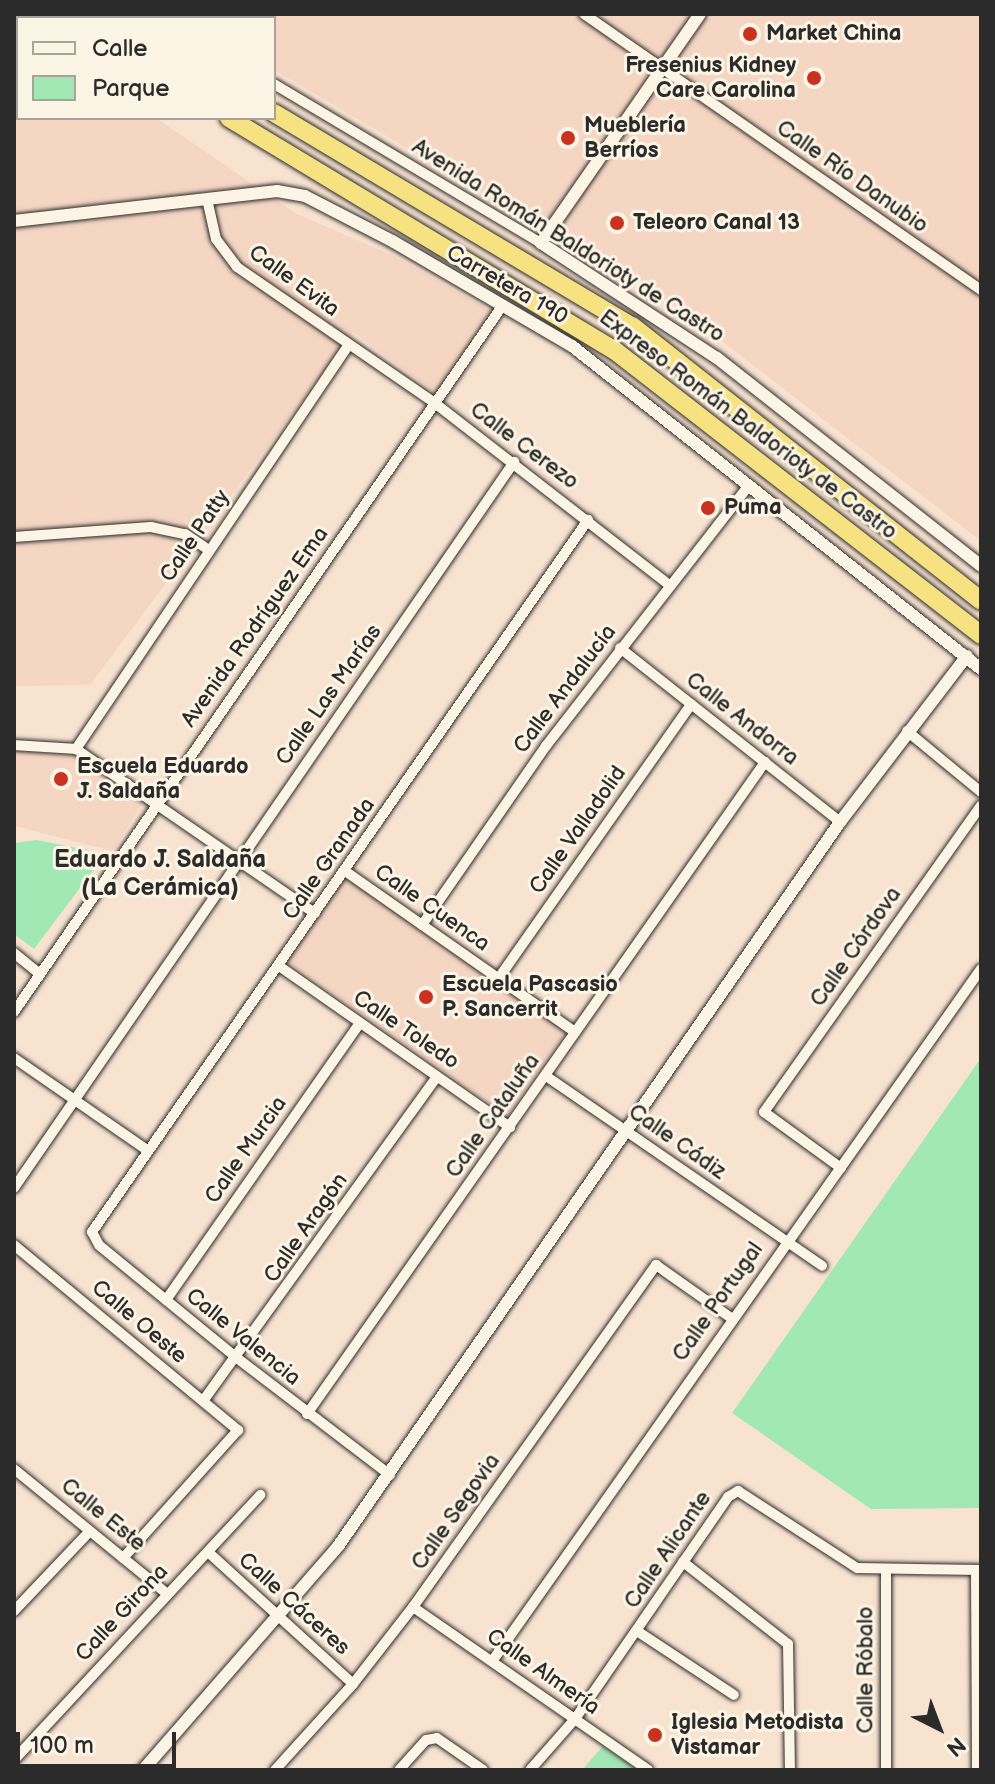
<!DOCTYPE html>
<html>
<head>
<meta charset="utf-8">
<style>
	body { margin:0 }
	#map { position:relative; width:995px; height:1784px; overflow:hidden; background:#f8e3d1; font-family:"Balsamiq Sans",sans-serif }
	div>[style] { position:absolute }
	.built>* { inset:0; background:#f5d6c3; transform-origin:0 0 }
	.green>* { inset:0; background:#a1e8b5 }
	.roads { filter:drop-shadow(0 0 2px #2b2b2b) drop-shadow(0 0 2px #2b2b2b) }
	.minor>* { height:10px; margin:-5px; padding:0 5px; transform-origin:5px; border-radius:5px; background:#fcf5e5 }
	.tertiary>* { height:12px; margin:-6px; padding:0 6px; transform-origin:6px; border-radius:6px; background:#fcf5e5 }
	.motorway>* { height:18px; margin:-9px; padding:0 9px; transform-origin:9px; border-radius:9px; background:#f6e281 }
	.dots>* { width:22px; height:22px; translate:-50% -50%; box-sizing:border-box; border:4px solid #fcf5e5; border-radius:50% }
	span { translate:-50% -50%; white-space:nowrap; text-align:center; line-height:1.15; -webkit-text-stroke:6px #fcf5e5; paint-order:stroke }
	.poi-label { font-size:22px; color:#2b2b2b; font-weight:700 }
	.left { translate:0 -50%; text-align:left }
	.right { translate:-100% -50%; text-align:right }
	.street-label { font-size:22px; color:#2b2b2b }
	.neighbourhood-label { font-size:24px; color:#2b2b2b; font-weight:700 }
	.frame { position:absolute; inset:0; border:16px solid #2b2b2b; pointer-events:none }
	.legend { position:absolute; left:16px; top:16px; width:260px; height:104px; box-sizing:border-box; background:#fcf5e5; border:2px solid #a8a49b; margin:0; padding:10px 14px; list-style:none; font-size:24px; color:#2b2b2b }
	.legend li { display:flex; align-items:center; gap:16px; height:40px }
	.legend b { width:40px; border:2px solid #a8a49b }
	.north { position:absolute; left:899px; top:1688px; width:80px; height:80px; -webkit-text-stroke:6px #fcf5e5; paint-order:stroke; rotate:138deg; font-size:22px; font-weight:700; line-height:32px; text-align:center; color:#2b2b2b }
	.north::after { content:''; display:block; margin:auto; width:28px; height:36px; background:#2b2b2b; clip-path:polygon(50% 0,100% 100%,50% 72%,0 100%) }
	.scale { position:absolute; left:16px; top:1732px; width:160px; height:36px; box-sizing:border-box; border:4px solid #2b2b2b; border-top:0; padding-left:10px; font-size:24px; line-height:28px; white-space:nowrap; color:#2b2b2b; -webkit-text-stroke:6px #fcf5e5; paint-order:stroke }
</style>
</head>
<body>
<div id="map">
	<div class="built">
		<i style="clip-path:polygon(178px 14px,981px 14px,981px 541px,676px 306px,274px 70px,274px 18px)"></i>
		<i style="clip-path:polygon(14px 37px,18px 118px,156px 118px,295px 213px,392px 255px,491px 311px,437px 394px,353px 332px,90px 685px,14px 686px)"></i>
		<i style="clip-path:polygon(14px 751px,73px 754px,142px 804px,113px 851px,14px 826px)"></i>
		<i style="left:346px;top:877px;width:269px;height:103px;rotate:35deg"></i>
	</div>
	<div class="green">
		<i style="clip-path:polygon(37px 840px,87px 850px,101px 860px,34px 949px,14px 934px,14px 843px)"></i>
		<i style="clip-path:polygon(981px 1058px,981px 1508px,871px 1509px,732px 1413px)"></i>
		<i style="clip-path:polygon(603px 1746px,638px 1770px,582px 1770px)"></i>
	</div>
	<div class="roads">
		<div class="minor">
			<i style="left:160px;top:14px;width:7px;rotate:34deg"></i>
			<i style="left:584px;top:14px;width:484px;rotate:34.8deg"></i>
			<i style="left:274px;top:84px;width:311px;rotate:30.8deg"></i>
			<i style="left:207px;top:199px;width:41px;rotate:77.3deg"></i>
			<i style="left:216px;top:239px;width:35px;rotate:53deg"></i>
			<i style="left:237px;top:267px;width:242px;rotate:34.5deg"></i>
			<i style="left:436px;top:404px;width:295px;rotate:37.8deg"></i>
			<i style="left:14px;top:537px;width:137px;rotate:-4.2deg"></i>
			<i style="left:151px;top:527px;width:35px;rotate:12deg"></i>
			<i style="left:185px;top:534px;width:29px;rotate:34deg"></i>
			<i style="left:620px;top:648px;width:280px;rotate:38.3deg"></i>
			<i style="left:907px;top:731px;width:96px;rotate:39.5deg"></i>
			<i style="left:14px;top:745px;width:62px;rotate:3.7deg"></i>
			<i style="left:76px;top:749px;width:290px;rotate:34.5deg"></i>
			<i style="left:76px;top:749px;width:488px;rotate:-56deg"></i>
			<i style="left:345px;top:871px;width:281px;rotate:35deg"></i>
			<i style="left:422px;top:925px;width:218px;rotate:-55.3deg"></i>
			<i style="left:546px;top:746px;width:331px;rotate:-52.1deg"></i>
			<i style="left:14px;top:953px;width:32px;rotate:39deg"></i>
			<i style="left:279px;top:966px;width:282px;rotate:34.9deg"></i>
			<i style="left:498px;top:979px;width:336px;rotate:-54.9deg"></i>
			<i style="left:14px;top:1012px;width:860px;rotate:-55.33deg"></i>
			<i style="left:14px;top:1058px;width:162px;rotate:34.7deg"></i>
			<i style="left:546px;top:1076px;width:335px;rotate:34.5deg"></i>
			<i style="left:841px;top:1168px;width:95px;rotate:-144deg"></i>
			<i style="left:764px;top:1112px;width:375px;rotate:-54.7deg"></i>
			<i style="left:14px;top:1188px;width:882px;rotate:-55.44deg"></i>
			<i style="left:14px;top:1245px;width:291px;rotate:39.6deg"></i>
			<i style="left:238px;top:1430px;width:172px;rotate:131.9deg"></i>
			<i style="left:166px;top:1300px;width:337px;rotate:-55deg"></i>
			<i style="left:203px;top:1401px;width:400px;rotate:-54.2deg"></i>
			<i style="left:307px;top:1414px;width:797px;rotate:-54.91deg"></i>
			<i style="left:14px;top:1469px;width:196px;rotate:39.2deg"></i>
			<i style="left:390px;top:1475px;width:193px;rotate:-142.6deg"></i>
			<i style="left:237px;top:1358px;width:178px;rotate:-140.7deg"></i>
			<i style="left:99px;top:1245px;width:15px;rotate:-118deg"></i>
			<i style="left:92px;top:1232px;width:868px;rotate:-55.14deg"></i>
			<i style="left:208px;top:1552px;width:196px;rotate:42.3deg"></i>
			<i style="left:683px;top:1562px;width:133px;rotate:38deg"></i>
			<i style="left:788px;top:1644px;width:126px;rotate:89.1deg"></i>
			<i style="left:886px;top:1570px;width:200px;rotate:90deg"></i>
			<i style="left:976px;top:1570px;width:200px;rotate:89.7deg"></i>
			<i style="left:413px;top:1607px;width:286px;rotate:34.7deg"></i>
			<i style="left:14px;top:1611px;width:110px;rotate:-46.5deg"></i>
			<i style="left:637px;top:1631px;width:116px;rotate:33.4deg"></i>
			<i style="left:493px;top:1660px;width:846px;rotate:-54.77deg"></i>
			<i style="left:14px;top:1760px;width:362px;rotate:-47.1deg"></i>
			<i style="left:275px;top:1770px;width:116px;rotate:-47.8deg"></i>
			<i style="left:353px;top:1684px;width:98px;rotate:-52.1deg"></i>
			<i style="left:413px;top:1607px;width:420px;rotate:-54.6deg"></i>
			<i style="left:656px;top:1265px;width:92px;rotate:35.2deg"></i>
			<i style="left:399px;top:1770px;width:40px;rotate:-48deg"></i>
			<i style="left:426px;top:1740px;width:11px;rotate:-10deg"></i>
			<i style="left:437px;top:1738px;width:56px;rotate:34.8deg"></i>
			<i style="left:530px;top:1770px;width:68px;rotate:-48.6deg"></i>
			<i style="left:575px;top:1719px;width:270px;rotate:-55.4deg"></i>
			<i style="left:728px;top:1497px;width:12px;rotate:-31deg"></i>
			<i style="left:738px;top:1491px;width:142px;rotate:32.9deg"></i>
			<i style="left:857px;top:1568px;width:124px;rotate:0.9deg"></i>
		</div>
		<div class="tertiary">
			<i style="left:700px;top:14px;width:279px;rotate:124.8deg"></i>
			<i style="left:541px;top:243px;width:210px;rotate:33.2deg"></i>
			<i style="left:717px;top:358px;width:336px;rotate:38.2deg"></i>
			<i style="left:14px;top:221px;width:265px;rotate:-6.5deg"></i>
			<i style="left:277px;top:191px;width:28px;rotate:10deg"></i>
			<i style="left:305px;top:196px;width:100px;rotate:27.3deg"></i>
			<i style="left:394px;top:242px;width:206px;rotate:30.3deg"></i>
			<i style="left:572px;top:346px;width:521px;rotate:38.3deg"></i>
			<i style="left:143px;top:1770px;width:298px;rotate:-48.9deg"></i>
			<i style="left:339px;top:1545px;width:880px;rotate:-55.28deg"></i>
			<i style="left:840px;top:822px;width:209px;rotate:-52.6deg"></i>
		</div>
		<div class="motorway">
			<i style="left:54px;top:14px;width:8px;rotate:30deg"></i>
			<i style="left:106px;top:14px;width:7px;rotate:34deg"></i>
			<i style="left:146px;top:14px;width:7px;rotate:34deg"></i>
			<i style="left:274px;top:113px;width:417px;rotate:30.8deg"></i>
			<i style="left:632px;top:326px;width:444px;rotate:38.2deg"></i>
			<i style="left:229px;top:118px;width:449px;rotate:31.1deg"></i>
			<i style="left:614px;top:350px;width:465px;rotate:37.8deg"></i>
		</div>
	</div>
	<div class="dots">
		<i style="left:750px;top:34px;background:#c8321e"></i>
		<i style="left:814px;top:78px;background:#c8321e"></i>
		<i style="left:568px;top:138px;background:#c8321e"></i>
		<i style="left:617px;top:223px;background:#c8321e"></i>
		<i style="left:708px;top:508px;background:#c8321e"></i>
		<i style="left:61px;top:779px;background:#c8321e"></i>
		<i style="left:426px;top:997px;background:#c8321e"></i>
		<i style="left:655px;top:1735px;background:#c8321e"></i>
	</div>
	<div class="poi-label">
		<span class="left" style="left:766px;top:34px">Market China</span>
		<span class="right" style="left:796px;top:78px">Fresenius Kidney<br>Care Carolina</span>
		<span class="left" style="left:584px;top:138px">Mueblería<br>Berríos</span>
		<span class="left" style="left:633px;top:223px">Teleoro Canal 13</span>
		<span class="left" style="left:724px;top:508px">Puma</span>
		<span class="left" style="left:77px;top:779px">Escuela Eduardo<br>J. Saldaña</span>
		<span class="left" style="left:442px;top:997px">Escuela Pascasio<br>P. Sancerrit</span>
		<span class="left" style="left:671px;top:1735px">Iglesia Metodista<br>Vistamar</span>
	</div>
	<div class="street-label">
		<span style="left:852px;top:177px;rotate:35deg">Calle Río Danubio</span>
		<span style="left:568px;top:241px;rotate:32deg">Avenida Román Baldorioty de Castro</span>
		<span style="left:294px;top:281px;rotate:36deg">Calle Evita</span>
		<span style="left:507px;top:285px;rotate:30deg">Carretera 190</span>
		<span style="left:748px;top:425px;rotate:37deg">Expreso Román Baldorioty de Castro</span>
		<span style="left:524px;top:446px;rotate:37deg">Calle Cerezo</span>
		<span style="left:195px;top:536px;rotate:-56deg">Calle Patty</span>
		<span style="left:255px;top:627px;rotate:-55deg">Avenida Rodríguez Ema</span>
		<span style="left:565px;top:689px;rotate:-53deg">Calle Andalucía</span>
		<span style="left:329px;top:695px;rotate:-55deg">Calle Las Marías</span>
		<span style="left:742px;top:719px;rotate:38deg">Calle Andorra</span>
		<span style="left:578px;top:830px;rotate:-55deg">Calle Valladolid</span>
		<span style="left:329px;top:859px;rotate:-55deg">Calle Granada</span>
		<span style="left:432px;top:908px;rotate:35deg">Calle Cuenca</span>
		<span style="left:856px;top:947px;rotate:-55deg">Calle Córdova</span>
		<span style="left:406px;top:1030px;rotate:34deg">Calle Toledo</span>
		<span style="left:493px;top:1116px;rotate:-55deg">Calle Cataluña</span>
		<span style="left:677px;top:1142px;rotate:35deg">Calle Cádiz</span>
		<span style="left:246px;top:1150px;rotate:-55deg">Calle Murcia</span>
		<span style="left:306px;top:1228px;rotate:-55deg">Calle Aragón</span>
		<span style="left:718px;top:1302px;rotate:-55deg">Calle Portugal</span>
		<span style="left:139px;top:1322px;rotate:40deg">Calle Oeste</span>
		<span style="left:243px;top:1337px;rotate:39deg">Calle Valencia</span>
		<span style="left:456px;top:1512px;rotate:-55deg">Calle Segovia</span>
		<span style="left:103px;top:1515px;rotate:39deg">Calle Este</span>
		<span style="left:668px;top:1550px;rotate:-56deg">Calle Alicante</span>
		<span style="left:294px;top:1604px;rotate:42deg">Calle Cáceres</span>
		<span style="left:122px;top:1613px;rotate:-47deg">Calle Girona</span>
		<span style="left:866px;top:1670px;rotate:-90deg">Calle Róbalo</span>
		<span style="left:543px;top:1672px;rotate:35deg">Calle Almería</span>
	</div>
	<div class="neighbourhood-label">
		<span style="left:160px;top:874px">Eduardo J. Saldaña<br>(La Cerámica)</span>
	</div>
	<div class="frame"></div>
	<ul class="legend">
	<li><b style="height:10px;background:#fcf5e5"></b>Calle</li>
	<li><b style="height:22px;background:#a1e8b5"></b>Parque</li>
	</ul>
	<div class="north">N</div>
	<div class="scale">100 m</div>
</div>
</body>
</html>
